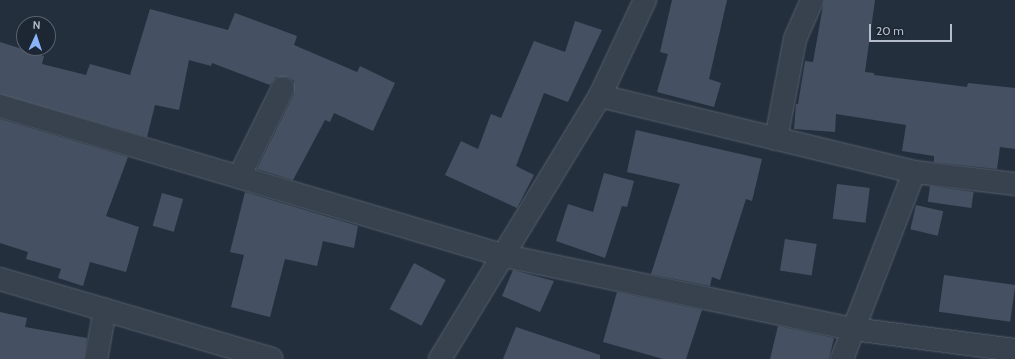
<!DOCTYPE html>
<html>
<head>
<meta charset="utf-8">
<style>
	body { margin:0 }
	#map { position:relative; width:1015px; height:359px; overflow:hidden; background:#242f3e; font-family:Cabin,sans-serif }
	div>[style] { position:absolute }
	.building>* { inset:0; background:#455162; transform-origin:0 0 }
	.roads { filter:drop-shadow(0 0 1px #565f6c) drop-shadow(0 0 1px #565f6c) }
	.minor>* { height:22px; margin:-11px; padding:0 11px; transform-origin:11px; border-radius:11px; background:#38414e }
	span { translate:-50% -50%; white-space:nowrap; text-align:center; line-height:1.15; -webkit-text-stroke:3.5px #1d2633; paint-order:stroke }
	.north { position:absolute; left:16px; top:16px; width:40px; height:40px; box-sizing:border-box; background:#1d2633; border:1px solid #59626f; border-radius:50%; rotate:3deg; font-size:11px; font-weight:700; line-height:16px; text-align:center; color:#b4bcc9 }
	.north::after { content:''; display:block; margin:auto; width:14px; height:18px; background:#8ab4f8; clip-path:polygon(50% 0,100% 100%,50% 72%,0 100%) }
	.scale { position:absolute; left:869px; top:24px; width:83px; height:18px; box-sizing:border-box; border:2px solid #b4bcc9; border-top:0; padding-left:5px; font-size:12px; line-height:14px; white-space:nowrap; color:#b4bcc9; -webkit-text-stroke:3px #1d2633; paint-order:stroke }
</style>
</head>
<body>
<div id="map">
	<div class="building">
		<i style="clip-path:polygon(672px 0,727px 0,709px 79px,721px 83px,714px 107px,657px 92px,668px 54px,660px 52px)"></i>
		<i style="clip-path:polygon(824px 0,875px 0,865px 72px,874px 73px,874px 75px,967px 87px,968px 83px,1015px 88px,1015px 149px,1000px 147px,997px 169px,934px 162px,934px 156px,902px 151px,906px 125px,836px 114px,835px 132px,794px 129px,796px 104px,798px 104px,805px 61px,813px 62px)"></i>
		<i style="clip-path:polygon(150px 9px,228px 30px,235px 13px,297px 36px,294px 45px,357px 72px,360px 66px,395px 83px,373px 131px,334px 113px,330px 122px,325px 120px,293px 180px,257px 169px,294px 94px,294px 81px,288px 77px,276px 77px,270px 85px,212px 63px,211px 66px,189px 60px,179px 110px,155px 105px,147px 137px,0 94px,0 42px,44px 56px,42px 64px,86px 75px,90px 64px,130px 75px)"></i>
		<i style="clip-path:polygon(575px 21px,602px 30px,568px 102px,544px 93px,516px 166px,534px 175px,517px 208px,445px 175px,461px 141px,478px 149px,491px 114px,501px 118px,534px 41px,565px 52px)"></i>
		<i style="clip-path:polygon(0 119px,128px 157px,106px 216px,139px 227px,126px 272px,90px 262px,83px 286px,58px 278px,61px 269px,26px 259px,28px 252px,0 243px)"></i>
		<i style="clip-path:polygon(636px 130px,762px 159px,752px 201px,746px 199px,720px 280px,712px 277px,710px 286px,651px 274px,680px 184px,627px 172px)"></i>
		<i style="clip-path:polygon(604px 173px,634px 181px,627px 207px,622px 206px,605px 258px,556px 241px,568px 204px,593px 212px)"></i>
		<i style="left:837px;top:184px;width:33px;height:35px;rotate:7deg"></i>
		<i style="left:930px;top:186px;width:44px;height:16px;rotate:8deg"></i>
		<i style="clip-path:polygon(245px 192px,358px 226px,354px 248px,323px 241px,317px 266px,285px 259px,270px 317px,231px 307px,244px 255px,230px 252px)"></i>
		<i style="left:162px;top:193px;width:22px;height:34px;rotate:16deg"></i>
		<i style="left:916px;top:205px;width:28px;height:25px;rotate:13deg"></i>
		<i style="left:785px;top:239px;width:32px;height:32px;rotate:9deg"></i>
		<i style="left:414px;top:263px;width:36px;height:52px;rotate:28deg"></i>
		<i style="clip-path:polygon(513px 270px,554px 281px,540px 312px,502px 296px)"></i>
		<i style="left:944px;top:275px;width:72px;height:37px;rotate:8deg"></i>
		<i style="clip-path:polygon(617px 292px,702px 310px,686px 359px,663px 359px,603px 342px)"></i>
		<i style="clip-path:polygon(0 312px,27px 318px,25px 327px,87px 338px,84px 359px,0 359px)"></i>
		<i style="clip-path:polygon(778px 326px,834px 338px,829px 359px,770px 359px)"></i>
		<i style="clip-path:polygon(516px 327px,600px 355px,600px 359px,503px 359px)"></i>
	</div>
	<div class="roads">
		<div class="minor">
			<i style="left:600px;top:96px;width:323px;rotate:13.6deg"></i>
			<i style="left:914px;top:172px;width:102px;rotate:6.8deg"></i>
			<i style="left:0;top:106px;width:523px;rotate:16.56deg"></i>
			<i style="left:501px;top:255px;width:360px;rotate:11.9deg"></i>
			<i style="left:853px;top:329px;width:163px;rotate:7.4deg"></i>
			<i style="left:776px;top:139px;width:102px;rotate:-79.2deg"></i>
			<i style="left:795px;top:39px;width:43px;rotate:-66.4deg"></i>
			<i style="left:239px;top:177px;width:99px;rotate:-63.7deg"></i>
			<i style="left:0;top:279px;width:283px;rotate:16.4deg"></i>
			<i style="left:96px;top:359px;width:50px;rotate:-79.6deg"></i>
			<i style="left:440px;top:359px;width:308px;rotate:-58.7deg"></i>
			<i style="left:600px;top:96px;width:106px;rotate:-64.9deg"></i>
			<i style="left:842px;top:359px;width:200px;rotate:-68.9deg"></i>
		</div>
	</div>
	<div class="north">N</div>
	<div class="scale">20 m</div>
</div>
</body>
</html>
